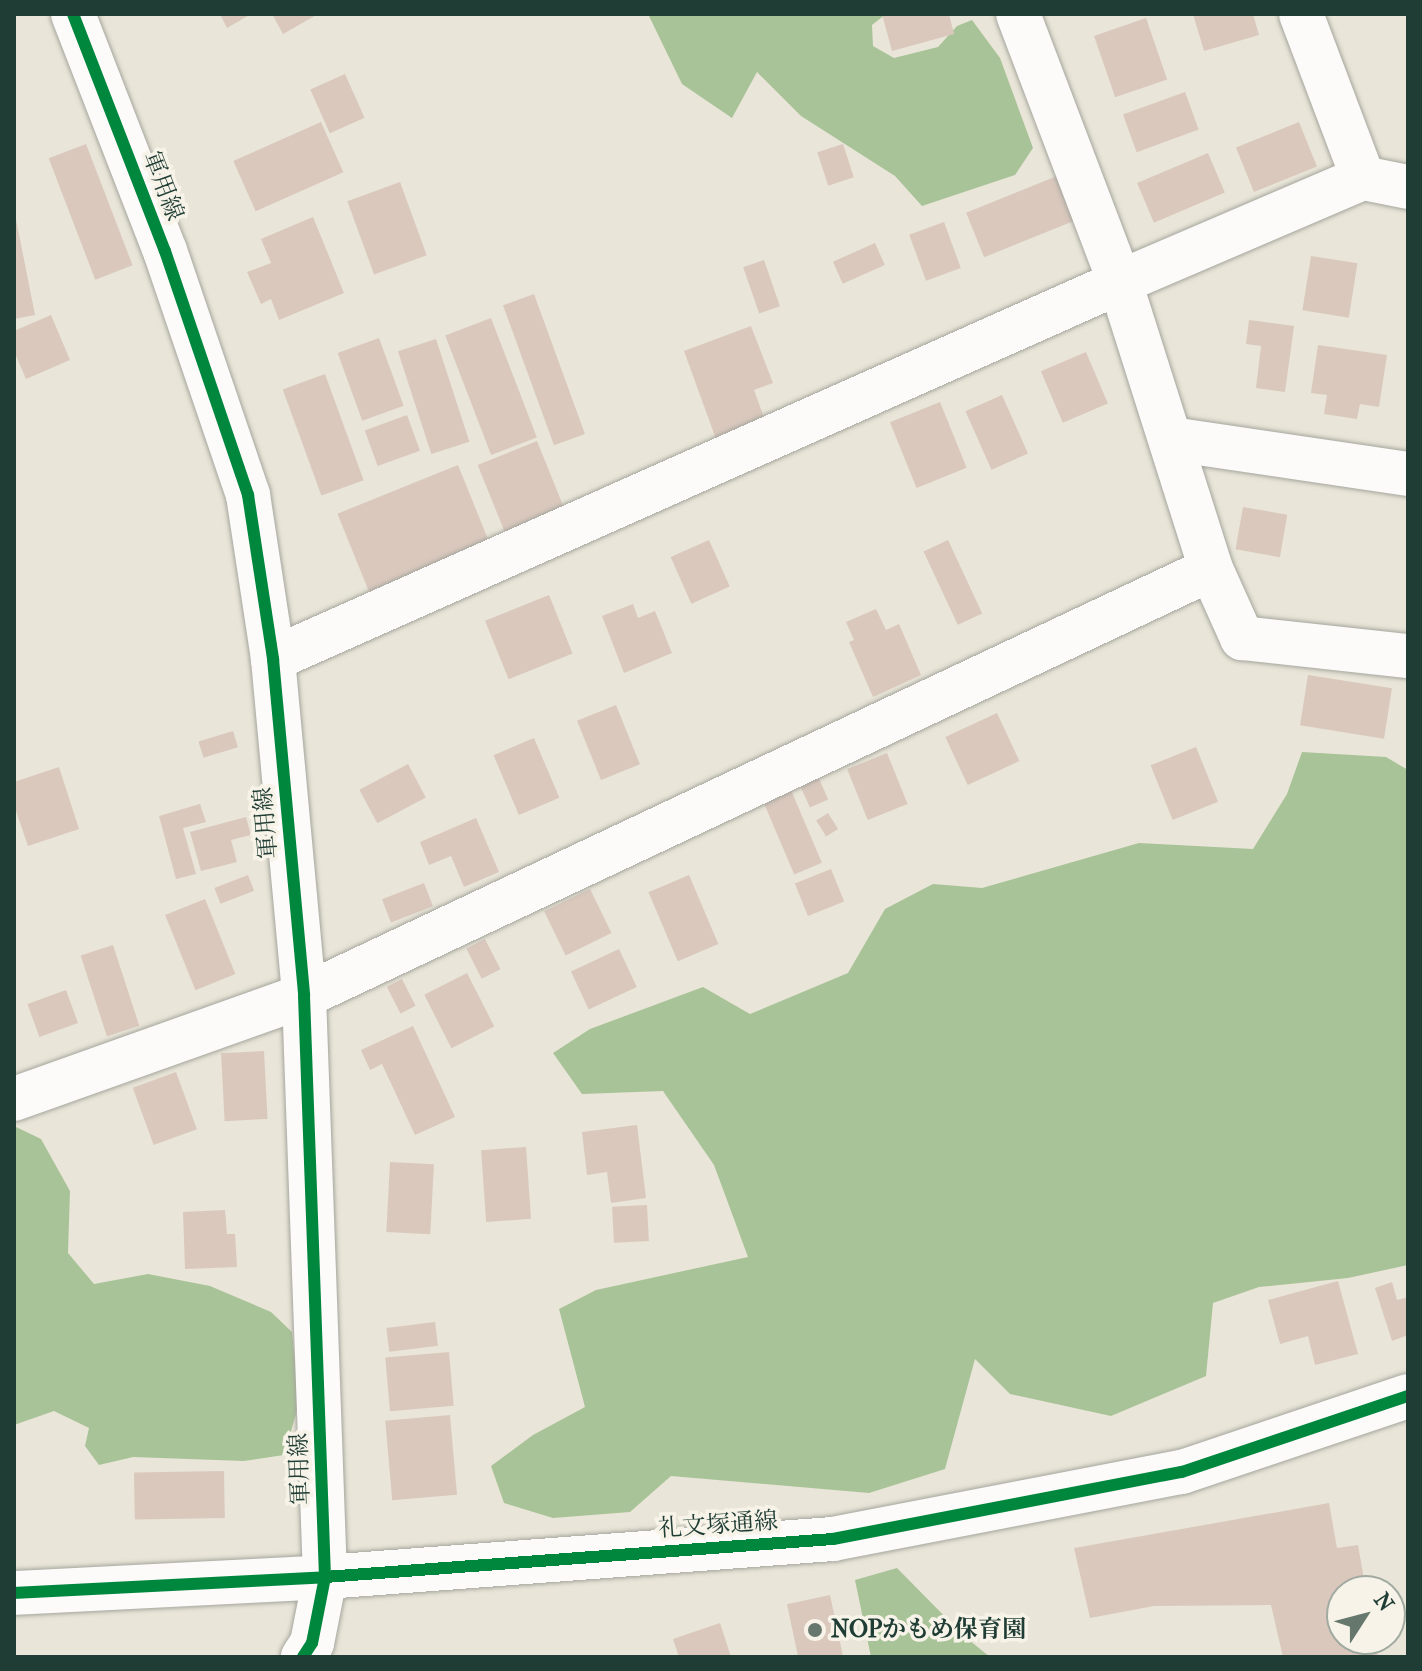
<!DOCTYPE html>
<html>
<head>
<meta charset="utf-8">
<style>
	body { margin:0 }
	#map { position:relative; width:1422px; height:1671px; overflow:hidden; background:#e9e5d8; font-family:"IM FELL French Canon","Noto Serif JP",serif }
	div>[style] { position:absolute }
	.forest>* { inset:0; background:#a9c398 }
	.building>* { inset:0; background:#dac8bd; transform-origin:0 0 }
	.roads { filter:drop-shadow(0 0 2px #a5a69e) drop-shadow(0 0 2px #a5a69e) }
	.minor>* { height:44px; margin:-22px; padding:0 22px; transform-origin:22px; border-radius:22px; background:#fcfbf9 }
	.cycleway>* { height:12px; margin:-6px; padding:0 6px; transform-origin:6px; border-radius:6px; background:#00873e }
	.dots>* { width:22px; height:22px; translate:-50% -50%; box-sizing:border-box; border:4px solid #f7f3e8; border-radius:50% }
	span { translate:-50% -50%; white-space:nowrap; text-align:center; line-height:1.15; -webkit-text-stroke:7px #f7f3e8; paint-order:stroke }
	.street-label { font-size:24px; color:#1f3d34 }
	.poi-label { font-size:24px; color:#1f3d34; font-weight:700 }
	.left { translate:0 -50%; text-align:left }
	.frame { position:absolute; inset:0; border:16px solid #1f3d34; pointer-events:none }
	.north { position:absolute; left:1326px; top:1575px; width:80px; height:80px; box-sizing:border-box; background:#f7f3e8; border:2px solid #a1aaa0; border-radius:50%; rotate:54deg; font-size:22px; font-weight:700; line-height:32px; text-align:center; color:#1f3d34 }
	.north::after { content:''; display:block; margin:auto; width:28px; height:36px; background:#66786d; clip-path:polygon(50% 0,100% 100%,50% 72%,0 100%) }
</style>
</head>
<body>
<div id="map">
	<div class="forest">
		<i style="clip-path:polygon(648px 14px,886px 14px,872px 25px,873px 46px,894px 58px,938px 47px,957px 26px,972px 20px,1000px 58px,1033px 148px,1015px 175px,922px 206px,895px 176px,801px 116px,757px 72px,732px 118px,682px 84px)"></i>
		<i style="clip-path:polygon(1302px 752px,1386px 757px,1408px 770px,1408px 1265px,1348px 1278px,1259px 1287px,1213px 1303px,1206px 1376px,1111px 1416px,1010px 1394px,975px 1359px,945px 1469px,869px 1493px,671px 1476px,630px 1512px,553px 1518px,504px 1503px,491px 1466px,533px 1435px,585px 1407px,559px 1309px,596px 1290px,748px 1257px,714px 1165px,663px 1091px,582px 1094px,553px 1053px,590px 1029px,703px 987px,750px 1014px,848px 973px,885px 909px,933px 884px,982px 888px,1139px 843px,1253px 849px,1287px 794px)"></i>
		<i style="clip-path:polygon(14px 1126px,41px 1139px,70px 1191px,68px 1253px,94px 1284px,148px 1274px,210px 1286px,271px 1312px,292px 1332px,299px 1404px,284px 1455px,244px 1461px,133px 1457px,99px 1465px,85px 1446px,89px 1428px,54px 1411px,14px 1425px)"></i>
		<i style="clip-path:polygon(897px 1568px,964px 1636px,990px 1657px,871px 1657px,855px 1580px)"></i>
	</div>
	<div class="building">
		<i style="clip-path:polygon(220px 14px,251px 14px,227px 28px)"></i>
		<i style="clip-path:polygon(272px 14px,318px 14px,283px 34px)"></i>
		<i style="clip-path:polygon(882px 14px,949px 14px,954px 34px,892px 51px)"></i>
		<i style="clip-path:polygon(1193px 14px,1253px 14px,1259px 35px,1204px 51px)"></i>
		<i style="left:1146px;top:18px;width:65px;height:55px;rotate:71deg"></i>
		<i style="left:345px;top:74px;width:48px;height:38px;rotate:66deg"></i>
		<i style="left:1185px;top:92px;width:40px;height:66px;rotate:70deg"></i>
		<i style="left:321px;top:122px;width:55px;height:96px;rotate:66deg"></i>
		<i style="left:1299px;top:122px;width:48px;height:68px;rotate:68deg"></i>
		<i style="left:86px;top:144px;width:130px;height:40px;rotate:69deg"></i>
		<i style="left:843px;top:144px;width:35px;height:27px;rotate:72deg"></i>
		<i style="left:1208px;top:153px;width:43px;height:77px;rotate:67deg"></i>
		<i style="left:1057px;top:176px;width:48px;height:98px;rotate:68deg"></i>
		<i style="left:400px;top:182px;width:78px;height:56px;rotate:70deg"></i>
		<i style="clip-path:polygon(14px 209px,35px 315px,14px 319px)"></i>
		<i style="clip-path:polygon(313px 217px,344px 293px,279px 320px,271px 299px,261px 304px,247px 272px,271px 263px,261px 239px)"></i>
		<i style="left:944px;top:222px;width:49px;height:37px;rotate:70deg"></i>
		<i style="left:875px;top:243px;width:24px;height:46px;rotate:66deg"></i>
		<i style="left:1311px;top:256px;width:47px;height:55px;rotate:9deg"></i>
		<i style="left:764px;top:260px;width:49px;height:22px;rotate:71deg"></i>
		<i style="left:534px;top:294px;width:149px;height:33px;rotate:70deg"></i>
		<i style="clip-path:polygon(51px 315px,70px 360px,26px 379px,14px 351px,14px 331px)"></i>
		<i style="left:491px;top:318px;width:128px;height:49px;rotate:69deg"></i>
		<i style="clip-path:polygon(1249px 320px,1294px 326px,1285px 392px,1256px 388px,1261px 346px,1246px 344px)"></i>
		<i style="clip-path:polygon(751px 326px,773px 383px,754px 390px,765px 420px,716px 439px,684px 351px)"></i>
		<i style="left:379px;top:338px;width:72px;height:44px;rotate:70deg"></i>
		<i style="left:436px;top:339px;width:108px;height:40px;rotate:72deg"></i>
		<i style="clip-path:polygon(1318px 345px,1387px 355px,1379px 407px,1360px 404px,1357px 419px,1324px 414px,1327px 395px,1311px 393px)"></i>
		<i style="left:1086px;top:352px;width:56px;height:49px;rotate:67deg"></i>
		<i style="left:325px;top:374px;width:113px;height:45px;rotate:70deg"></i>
		<i style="left:1002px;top:395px;width:64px;height:40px;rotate:66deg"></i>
		<i style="left:940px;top:402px;width:71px;height:54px;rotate:68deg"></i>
		<i style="left:407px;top:415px;width:38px;height:45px;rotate:70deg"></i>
		<i style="left:537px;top:441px;width:73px;height:64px;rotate:68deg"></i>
		<i style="left:458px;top:465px;width:84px;height:130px;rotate:68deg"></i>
		<i style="left:1243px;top:507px;width:45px;height:43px;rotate:10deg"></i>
		<i style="left:709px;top:540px;width:51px;height:42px;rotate:66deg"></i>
		<i style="left:948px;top:540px;width:81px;height:27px;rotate:65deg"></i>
		<i style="left:549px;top:595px;width:63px;height:69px;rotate:68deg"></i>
		<i style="clip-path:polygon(633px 604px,638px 618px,655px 611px,672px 653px,624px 673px,602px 616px)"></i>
		<i style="clip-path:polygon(876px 609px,886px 630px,899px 624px,921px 675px,873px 697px,849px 642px,854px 640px,846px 622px)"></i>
		<i style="left:1308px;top:675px;width:85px;height:51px;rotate:9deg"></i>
		<i style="left:616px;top:705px;width:64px;height:42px;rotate:68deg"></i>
		<i style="left:997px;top:713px;width:53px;height:57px;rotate:65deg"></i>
		<i style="left:233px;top:731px;width:17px;height:36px;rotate:73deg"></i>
		<i style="left:534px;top:738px;width:65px;height:44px;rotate:67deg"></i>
		<i style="left:1196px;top:747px;width:59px;height:49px;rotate:68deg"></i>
		<i style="left:887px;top:753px;width:55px;height:43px;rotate:68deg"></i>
		<i style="left:408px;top:764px;width:38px;height:55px;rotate:62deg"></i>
		<i style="clip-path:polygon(59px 767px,79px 829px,28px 846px,14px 805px,14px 782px)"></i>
		<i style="left:816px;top:772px;width:30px;height:20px;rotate:66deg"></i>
		<i style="left:791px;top:790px;width:79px;height:30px;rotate:67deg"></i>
		<i style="clip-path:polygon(200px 804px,206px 822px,183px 828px,196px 874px,176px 879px,159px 816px)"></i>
		<i style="left:828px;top:813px;width:19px;height:14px;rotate:58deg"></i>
		<i style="clip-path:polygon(246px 817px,251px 835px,231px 840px,237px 862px,201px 871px,190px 832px)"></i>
		<i style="clip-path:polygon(476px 818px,499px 872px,464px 887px,451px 856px,429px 865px,420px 842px)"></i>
		<i style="left:831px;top:869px;width:35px;height:39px;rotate:68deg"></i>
		<i style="left:248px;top:875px;width:17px;height:36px;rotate:69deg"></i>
		<i style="left:689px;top:875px;width:75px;height:44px;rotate:67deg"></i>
		<i style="left:424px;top:883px;width:25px;height:45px;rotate:69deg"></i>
		<i style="left:590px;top:889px;width:49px;height:51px;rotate:64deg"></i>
		<i style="left:205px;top:899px;width:81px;height:43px;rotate:68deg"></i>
		<i style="left:485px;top:939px;width:34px;height:21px;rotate:63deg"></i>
		<i style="left:113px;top:945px;width:85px;height:34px;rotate:72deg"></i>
		<i style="left:619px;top:949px;width:42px;height:53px;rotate:65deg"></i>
		<i style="left:467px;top:973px;width:60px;height:48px;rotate:63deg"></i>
		<i style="left:402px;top:979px;width:30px;height:17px;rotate:63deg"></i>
		<i style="left:66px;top:990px;width:35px;height:41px;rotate:70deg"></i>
		<i style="clip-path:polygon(413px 1026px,455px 1117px,415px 1135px,382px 1064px,370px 1070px,361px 1050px)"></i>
		<i style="left:264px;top:1051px;width:68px;height:43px;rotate:87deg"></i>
		<i style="left:176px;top:1072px;width:61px;height:46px;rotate:70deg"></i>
		<i style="clip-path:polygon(637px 1125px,646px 1198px,611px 1203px,607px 1172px,587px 1175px,582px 1132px)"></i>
		<i style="left:526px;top:1147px;width:72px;height:45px;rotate:86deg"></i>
		<i style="left:390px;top:1162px;width:44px;height:70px;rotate:3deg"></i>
		<i style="left:647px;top:1205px;width:36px;height:35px;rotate:87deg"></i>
		<i style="clip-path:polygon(225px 1210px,227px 1234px,235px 1234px,237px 1267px,185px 1269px,183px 1212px)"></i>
		<i style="clip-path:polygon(1338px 1281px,1358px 1354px,1315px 1365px,1308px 1336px,1280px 1344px,1268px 1300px)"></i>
		<i style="clip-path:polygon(1392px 1282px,1397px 1300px,1408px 1297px,1408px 1335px,1392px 1341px,1375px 1288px)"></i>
		<i style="left:435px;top:1322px;width:24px;height:49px;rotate:83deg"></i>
		<i style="left:449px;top:1352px;width:54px;height:64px;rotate:85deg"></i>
		<i style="left:450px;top:1415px;width:80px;height:65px;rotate:85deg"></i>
		<i style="left:224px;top:1471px;width:47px;height:90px;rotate:89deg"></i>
		<i style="clip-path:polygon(1329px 1503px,1337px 1548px,1358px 1545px,1366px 1591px,1342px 1591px,1342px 1639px,1375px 1639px,1378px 1657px,1283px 1657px,1271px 1605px,1154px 1606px,1090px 1618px,1074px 1548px)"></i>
		<i style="left:830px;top:1595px;width:62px;height:44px;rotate:78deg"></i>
		<i style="clip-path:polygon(720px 1623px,731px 1657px,679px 1657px,673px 1639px)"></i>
	</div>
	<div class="roads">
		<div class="minor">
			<i style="left:73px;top:14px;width:254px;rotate:68.8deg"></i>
			<i style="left:165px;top:251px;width:258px;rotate:71.2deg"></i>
			<i style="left:248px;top:495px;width:166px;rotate:81.3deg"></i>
			<i style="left:273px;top:659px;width:338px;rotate:84.7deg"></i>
			<i style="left:304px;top:996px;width:581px;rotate:87.93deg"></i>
			<i style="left:325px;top:1577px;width:67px;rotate:101.1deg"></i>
			<i style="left:312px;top:1643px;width:17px;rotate:123deg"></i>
			<i style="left:1018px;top:14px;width:287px;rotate:69.2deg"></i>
			<i style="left:1120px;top:282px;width:301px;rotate:72.4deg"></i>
			<i style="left:1211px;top:569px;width:76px;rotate:65.8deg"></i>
			<i style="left:1242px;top:638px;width:167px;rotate:6.2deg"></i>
			<i style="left:1301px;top:14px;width:175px;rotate:69.3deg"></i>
			<i style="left:1171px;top:439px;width:240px;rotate:8.4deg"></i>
			<i style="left:273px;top:659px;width:927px;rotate:-23.99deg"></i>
			<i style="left:1120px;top:282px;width:264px;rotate:-23.2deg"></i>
			<i style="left:1363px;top:178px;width:46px;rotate:11.3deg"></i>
			<i style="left:14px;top:1099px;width:308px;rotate:-19.6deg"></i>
			<i style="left:304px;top:996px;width:1002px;rotate:-25.21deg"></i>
			<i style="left:14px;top:1593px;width:311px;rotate:-2.9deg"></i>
			<i style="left:325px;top:1577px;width:509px;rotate:-4.28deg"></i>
			<i style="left:833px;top:1539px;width:355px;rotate:-10.9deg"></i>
			<i style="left:1182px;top:1472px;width:238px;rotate:-18.6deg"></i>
		</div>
	</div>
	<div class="cycleway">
		<i style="left:73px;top:14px;width:254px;rotate:68.8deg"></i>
		<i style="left:165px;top:251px;width:258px;rotate:71.2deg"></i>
		<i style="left:248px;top:495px;width:166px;rotate:81.3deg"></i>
		<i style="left:273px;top:659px;width:338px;rotate:84.7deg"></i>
		<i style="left:304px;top:996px;width:581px;rotate:87.93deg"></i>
		<i style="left:325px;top:1577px;width:67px;rotate:101.1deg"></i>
		<i style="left:312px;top:1643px;width:17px;rotate:123deg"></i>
		<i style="left:14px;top:1593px;width:311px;rotate:-2.9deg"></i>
		<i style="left:325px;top:1577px;width:509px;rotate:-4.28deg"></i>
		<i style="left:833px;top:1539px;width:355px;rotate:-10.9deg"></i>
		<i style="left:1182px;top:1472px;width:238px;rotate:-18.6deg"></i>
	</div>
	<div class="dots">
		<i style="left:815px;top:1630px;background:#66786d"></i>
	</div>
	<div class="street-label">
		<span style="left:163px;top:186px;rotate:69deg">軍用線</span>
		<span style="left:266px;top:823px;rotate:-95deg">軍用線</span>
		<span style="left:300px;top:1469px;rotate:-92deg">軍用線</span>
		<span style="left:718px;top:1525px;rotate:-4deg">礼文塚通線</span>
	</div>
	<div class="poi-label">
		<span class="left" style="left:831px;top:1630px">NOPかもめ保育園</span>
	</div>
	<div class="frame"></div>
	<div class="north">N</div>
</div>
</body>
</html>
